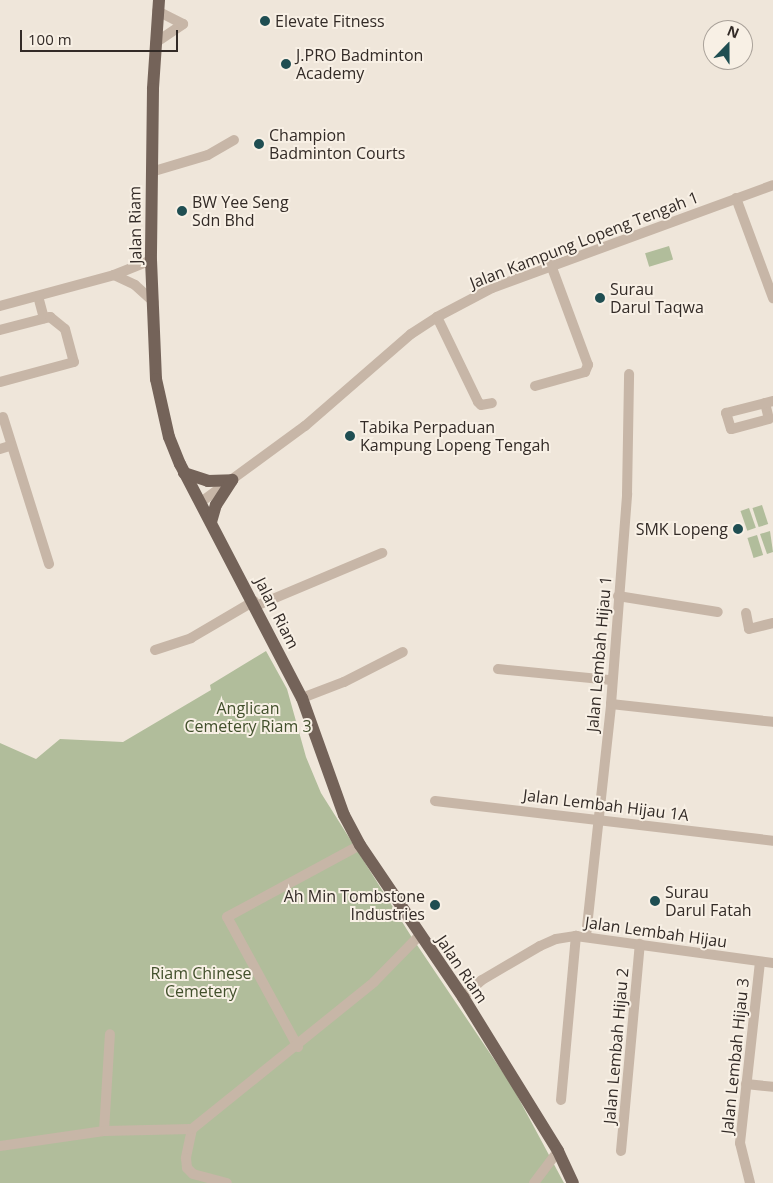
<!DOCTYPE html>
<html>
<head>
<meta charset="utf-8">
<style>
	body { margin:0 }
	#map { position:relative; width:773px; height:1183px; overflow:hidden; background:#efe6da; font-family:"Open Sans",sans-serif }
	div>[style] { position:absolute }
	.green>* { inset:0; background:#b1bd9b; transform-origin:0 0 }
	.minor>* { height:10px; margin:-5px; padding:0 5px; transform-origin:5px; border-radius:5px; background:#c7b6a7 }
	.major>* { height:12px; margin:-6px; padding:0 6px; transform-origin:6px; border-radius:6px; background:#746359 }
	.dots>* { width:14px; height:14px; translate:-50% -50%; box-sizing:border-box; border:2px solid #f8f0e5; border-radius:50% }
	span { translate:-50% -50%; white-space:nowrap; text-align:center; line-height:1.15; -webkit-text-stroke:4px #f8f0e5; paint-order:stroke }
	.poi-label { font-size:16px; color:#332b27 }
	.left { translate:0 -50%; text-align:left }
	.right { translate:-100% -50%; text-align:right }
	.street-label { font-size:16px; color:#332b27 }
	.park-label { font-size:16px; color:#42502c }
	.north { position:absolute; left:703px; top:20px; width:50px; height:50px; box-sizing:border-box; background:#f8f0e5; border:1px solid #a9a199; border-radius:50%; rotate:22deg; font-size:14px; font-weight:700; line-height:20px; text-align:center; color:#332b27 }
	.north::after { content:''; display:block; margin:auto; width:18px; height:22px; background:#1f4e52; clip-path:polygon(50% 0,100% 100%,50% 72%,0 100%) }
	.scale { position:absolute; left:20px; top:30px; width:158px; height:22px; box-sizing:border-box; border:2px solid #332b27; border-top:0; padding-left:6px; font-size:15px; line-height:18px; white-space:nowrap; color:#332b27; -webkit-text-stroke:4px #f8f0e5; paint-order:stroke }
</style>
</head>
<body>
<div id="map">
	<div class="green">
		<i style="left:669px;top:246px;width:14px;height:25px;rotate:73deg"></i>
		<i style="left:762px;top:505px;width:20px;height:10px;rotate:72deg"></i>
		<i style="left:749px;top:508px;width:21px;height:9px;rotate:71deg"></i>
		<i style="clip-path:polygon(770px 531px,773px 552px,767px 554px,760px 534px)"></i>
		<i style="left:757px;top:535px;width:21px;height:10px;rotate:73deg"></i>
		<i style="clip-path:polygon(266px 651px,287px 689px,306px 757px,321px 793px,411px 936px,512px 1086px,564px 1183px,0 1183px,0 743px,36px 759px,60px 739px,123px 742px,211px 690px,210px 685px)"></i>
	</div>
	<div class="minor">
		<i style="left:155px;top:43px;width:34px;rotate:-34deg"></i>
		<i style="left:183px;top:24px;width:29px;rotate:-153deg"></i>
		<i style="left:151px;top:172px;width:59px;rotate:-16.6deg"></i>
		<i style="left:208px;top:155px;width:30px;rotate:-30deg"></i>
		<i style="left:736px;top:198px;width:107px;rotate:69.7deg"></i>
		<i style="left:114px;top:275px;width:23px;rotate:25deg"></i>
		<i style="left:135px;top:285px;width:25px;rotate:42deg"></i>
		<i style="left:38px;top:296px;width:23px;rotate:75deg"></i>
		<i style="left:0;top:306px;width:118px;rotate:-15.2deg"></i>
		<i style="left:114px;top:275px;width:40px;rotate:-22deg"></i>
		<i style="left:437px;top:317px;width:94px;rotate:64.2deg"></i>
		<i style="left:478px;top:402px;width:4px;rotate:45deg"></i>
		<i style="left:481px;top:405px;width:11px;rotate:-10deg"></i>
		<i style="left:0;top:330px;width:52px;rotate:-14.6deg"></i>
		<i style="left:50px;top:317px;width:19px;rotate:39deg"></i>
		<i style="left:65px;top:329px;width:34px;rotate:75deg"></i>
		<i style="left:74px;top:362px;width:77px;rotate:164.9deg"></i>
		<i style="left:535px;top:386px;width:52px;rotate:-15.6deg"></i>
		<i style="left:585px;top:372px;width:8px;rotate:-67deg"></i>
		<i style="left:588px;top:365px;width:107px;rotate:-110.3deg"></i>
		<i style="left:765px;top:403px;width:16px;rotate:76deg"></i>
		<i style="left:769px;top:419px;width:39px;rotate:165deg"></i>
		<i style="left:731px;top:429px;width:17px;rotate:-107deg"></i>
		<i style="left:726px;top:413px;width:49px;rotate:-14.3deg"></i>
		<i style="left:3px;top:417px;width:154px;rotate:72.6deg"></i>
		<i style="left:0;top:449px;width:10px;rotate:-17deg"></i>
		<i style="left:201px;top:502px;width:129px;rotate:-36.2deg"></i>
		<i style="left:305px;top:426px;width:140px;rotate:-41deg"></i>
		<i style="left:411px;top:334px;width:31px;rotate:-33deg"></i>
		<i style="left:437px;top:317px;width:62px;rotate:-27.8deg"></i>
		<i style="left:492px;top:288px;width:299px;rotate:-20.1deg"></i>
		<i style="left:618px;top:596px;width:101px;rotate:9.1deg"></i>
		<i style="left:256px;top:606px;width:137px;rotate:-22.8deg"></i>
		<i style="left:746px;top:613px;width:16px;rotate:79deg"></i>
		<i style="left:749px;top:629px;width:25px;rotate:-14deg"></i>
		<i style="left:155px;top:650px;width:38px;rotate:-18deg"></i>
		<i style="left:191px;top:638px;width:73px;rotate:-30.4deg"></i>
		<i style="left:498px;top:669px;width:114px;rotate:5.6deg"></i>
		<i style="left:302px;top:698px;width:45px;rotate:-20.9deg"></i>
		<i style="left:344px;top:682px;width:66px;rotate:-27deg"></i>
		<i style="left:611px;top:704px;width:163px;rotate:6.3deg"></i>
		<i style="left:435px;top:801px;width:340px;rotate:6.7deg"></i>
		<i style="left:586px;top:936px;width:233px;rotate:-83.8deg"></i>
		<i style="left:611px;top:704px;width:211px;rotate:-85.6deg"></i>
		<i style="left:627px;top:494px;width:120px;rotate:-89deg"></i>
		<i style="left:463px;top:997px;width:25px;rotate:-42deg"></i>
		<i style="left:482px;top:980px;width:67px;rotate:-30.4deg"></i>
		<i style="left:540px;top:946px;width:17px;rotate:-24deg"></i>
		<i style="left:556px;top:939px;width:20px;rotate:-9deg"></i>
		<i style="left:576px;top:936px;width:199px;rotate:7.8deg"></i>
		<i style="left:298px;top:1047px;width:148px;rotate:-118.6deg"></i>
		<i style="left:227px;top:917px;width:151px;rotate:-28.4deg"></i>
		<i style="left:746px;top:1084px;width:27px;rotate:6deg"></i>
		<i style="left:561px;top:1100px;width:165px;rotate:-84.8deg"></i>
		<i style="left:192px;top:1129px;width:30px;rotate:102deg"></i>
		<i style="left:186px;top:1158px;width:10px;rotate:84deg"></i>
		<i style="left:187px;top:1168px;width:8px;rotate:45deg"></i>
		<i style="left:193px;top:1174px;width:35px;rotate:15deg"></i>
		<i style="left:104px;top:1131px;width:97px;rotate:-86.5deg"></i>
		<i style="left:0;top:1146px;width:105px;rotate:-8.2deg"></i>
		<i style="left:104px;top:1131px;width:88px;rotate:-1.3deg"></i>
		<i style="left:192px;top:1129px;width:234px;rotate:-38.9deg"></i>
		<i style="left:374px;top:982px;width:66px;rotate:-45.6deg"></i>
		<i style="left:621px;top:1151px;width:208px;rotate:-84.8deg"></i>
		<i style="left:534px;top:1183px;width:40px;rotate:-53deg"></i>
		<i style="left:750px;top:1183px;width:41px;rotate:-104deg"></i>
		<i style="left:740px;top:1143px;width:182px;rotate:-83.7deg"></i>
	</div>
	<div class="major">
		<i style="left:159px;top:0;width:89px;rotate:93.9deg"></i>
		<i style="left:153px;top:89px;width:171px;rotate:90.7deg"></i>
		<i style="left:151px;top:260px;width:119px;rotate:87.6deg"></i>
		<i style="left:156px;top:379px;width:59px;rotate:77.4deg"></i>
		<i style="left:169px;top:437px;width:29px;rotate:68deg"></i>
		<i style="left:180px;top:464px;width:264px;rotate:62.5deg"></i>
		<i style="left:302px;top:698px;width:124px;rotate:70.3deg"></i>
		<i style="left:344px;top:815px;width:34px;rotate:62deg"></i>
		<i style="left:360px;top:845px;width:184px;rotate:55.9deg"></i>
		<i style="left:463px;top:997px;width:181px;rotate:58.3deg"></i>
		<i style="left:558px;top:1151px;width:35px;rotate:65deg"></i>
		<i style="left:184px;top:473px;width:25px;rotate:18deg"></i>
		<i style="left:208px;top:481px;width:24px;rotate:-2deg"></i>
		<i style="left:211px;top:522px;width:18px;rotate:-74deg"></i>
		<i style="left:216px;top:505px;width:30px;rotate:-57deg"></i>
	</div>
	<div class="dots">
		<i style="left:265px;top:21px;background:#1f4e52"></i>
		<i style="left:286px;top:64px;background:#1f4e52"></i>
		<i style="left:259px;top:144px;background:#1f4e52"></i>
		<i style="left:182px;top:211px;background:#1f4e52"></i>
		<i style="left:600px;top:298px;background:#1f4e52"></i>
		<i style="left:350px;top:436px;background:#1f4e52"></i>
		<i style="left:738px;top:529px;background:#1f4e52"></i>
		<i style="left:655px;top:901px;background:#1f4e52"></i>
		<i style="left:435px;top:905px;background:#1f4e52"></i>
	</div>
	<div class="poi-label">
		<span class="left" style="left:275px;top:21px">Elevate Fitness</span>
		<span class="left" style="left:296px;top:64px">J.PRO Badminton<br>Academy</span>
		<span class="left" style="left:269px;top:144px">Champion<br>Badminton Courts</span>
		<span class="left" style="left:192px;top:211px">BW Yee Seng<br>Sdn Bhd</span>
		<span class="left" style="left:610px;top:298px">Surau<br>Darul Taqwa</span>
		<span class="left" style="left:360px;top:436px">Tabika Perpaduan<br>Kampung Lopeng Tengah</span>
		<span class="right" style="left:728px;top:529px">SMK Lopeng</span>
		<span class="left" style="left:665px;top:901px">Surau<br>Darul Fatah</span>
		<span class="right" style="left:425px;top:905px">Ah Min Tombstone<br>Industries</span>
	</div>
	<div class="street-label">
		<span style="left:135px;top:225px;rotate:-91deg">Jalan Riam</span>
		<span style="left:584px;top:240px;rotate:-21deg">Jalan Kampung Lopeng Tengah 1</span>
		<span style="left:277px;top:613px;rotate:63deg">Jalan Riam</span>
		<span style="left:599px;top:654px;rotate:-85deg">Jalan Lembah Hijau 1</span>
		<span style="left:606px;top:805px;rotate:7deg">Jalan Lembah Hijau 1A</span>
		<span style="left:656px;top:932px;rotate:8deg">Jalan Lembah Hijau</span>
		<span style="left:462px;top:969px;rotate:56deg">Jalan Riam</span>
		<span style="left:616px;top:1046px;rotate:-85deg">Jalan Lembah Hijau 2</span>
		<span style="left:735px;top:1056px;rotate:-84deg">Jalan Lembah Hijau 3</span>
	</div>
	<div class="park-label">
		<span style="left:248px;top:717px">Anglican<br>Cemetery Riam 3</span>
		<span style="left:201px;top:982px">Riam Chinese<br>Cemetery</span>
	</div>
	<div class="north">N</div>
	<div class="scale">100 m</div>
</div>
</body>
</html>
